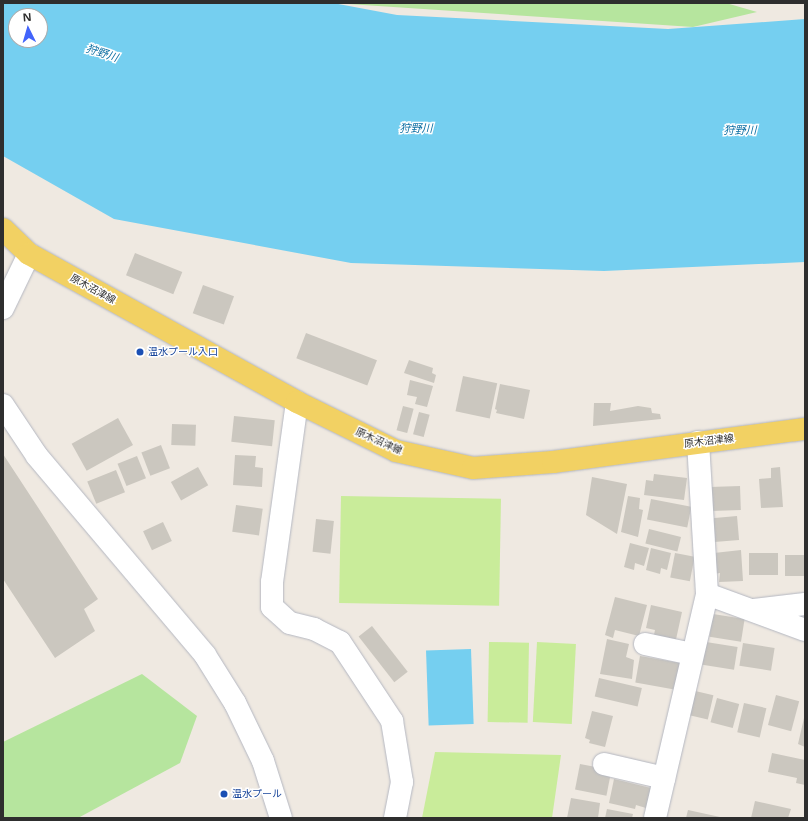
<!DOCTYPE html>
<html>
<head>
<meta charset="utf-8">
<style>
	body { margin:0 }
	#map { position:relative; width:808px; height:821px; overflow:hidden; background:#efe9e1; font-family:"Noto Sans","Noto Sans JP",sans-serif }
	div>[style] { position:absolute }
	.green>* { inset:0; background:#b6e59e }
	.pitch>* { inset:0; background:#c9ec9a; transform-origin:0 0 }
	.water>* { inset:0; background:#75cff0; transform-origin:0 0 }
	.building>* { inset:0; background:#cbc7bf; transform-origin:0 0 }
	.roads { filter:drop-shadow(0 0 1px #b4b7c1) drop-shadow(0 0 1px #b4b7c1) }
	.minor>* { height:22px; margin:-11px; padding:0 11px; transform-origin:11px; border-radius:11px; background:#fff }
	.major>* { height:22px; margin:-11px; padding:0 11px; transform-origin:11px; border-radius:11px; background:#f2d163 }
	.dots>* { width:11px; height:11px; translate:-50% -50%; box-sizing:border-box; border:2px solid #fff; border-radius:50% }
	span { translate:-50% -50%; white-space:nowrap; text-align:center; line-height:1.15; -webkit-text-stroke:3px #fff; paint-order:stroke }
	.street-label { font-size:10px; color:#2e2e2e }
	.transit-label { font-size:10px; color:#164399 }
	.left { translate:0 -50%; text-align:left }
	.water-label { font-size:11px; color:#0d6fa3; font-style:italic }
	.frame { position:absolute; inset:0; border:4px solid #2e2e2e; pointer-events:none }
	.north { position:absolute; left:8px; top:8px; width:40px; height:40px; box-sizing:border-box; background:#fff; border:1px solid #ababab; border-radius:50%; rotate:355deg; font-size:11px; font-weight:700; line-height:16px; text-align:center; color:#2e2e2e }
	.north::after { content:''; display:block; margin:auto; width:14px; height:18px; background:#4264fb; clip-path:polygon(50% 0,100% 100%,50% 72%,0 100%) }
</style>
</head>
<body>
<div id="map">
	<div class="green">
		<i style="clip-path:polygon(333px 3px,726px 3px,757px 12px,693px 27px)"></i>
		<i style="clip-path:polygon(142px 674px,197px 716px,180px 763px,78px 818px,3px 818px,3px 742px)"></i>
	</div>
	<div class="pitch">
		<i style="left:341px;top:496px;width:160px;height:107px;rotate:1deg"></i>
		<i style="left:489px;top:642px;width:40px;height:80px;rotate:1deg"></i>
		<i style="left:537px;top:642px;width:39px;height:80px;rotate:3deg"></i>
		<i style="clip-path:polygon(435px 752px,561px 755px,552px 818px,422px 818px)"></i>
	</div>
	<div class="water">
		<i style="clip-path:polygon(evenodd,3px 3px,333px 3px,397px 15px,668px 29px,805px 19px,805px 262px,604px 271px,351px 263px,114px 219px,3px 156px,3px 3px,16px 16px,40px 16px,40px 40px,16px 40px,16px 16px)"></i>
		<i style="left:471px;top:649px;width:75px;height:45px;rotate:88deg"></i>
	</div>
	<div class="building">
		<i style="left:135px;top:253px;width:51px;height:24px;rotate:22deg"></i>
		<i style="left:203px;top:285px;width:33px;height:30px;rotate:20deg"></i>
		<i style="left:306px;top:333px;width:76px;height:27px;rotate:21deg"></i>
		<i style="clip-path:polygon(409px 360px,433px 368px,432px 373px,436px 375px,434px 383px,404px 373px)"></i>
		<i style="left:463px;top:376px;width:35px;height:36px;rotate:12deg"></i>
		<i style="clip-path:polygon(410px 380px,433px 386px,427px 407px,415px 404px,417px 397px,407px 395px)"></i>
		<i style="clip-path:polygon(500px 384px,530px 390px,524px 419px,496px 413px,497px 410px,495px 409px)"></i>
		<i style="clip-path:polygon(594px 403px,611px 403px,610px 411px,638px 406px,651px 408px,652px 413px,660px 414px,661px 419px,593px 426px)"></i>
		<i style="left:403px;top:406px;width:11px;height:25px;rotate:15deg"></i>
		<i style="left:419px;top:412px;width:11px;height:23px;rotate:15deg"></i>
		<i style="left:234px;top:416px;width:41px;height:26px;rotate:6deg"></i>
		<i style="left:118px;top:418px;width:31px;height:53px;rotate:61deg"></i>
		<i style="left:172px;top:424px;width:24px;height:21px;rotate:2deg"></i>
		<i style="left:161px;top:445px;width:25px;height:21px;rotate:69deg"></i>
		<i style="clip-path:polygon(3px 454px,98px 599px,84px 609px,95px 631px,55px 658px,3px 579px)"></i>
		<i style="clip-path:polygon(235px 455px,256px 456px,255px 467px,263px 468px,262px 487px,233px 485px)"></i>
		<i style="left:137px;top:456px;width:24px;height:21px;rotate:68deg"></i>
		<i style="left:198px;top:467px;width:21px;height:31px;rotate:61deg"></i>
		<i style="clip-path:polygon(780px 467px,783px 507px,761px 508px,759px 479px,771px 478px,771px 468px)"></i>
		<i style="left:116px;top:470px;width:24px;height:31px;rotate:68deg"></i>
		<i style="clip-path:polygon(654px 474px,687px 478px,684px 500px,644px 495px,646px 480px,653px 481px)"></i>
		<i style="clip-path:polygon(592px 477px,627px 484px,617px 534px,586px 515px)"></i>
		<i style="left:740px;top:486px;width:24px;height:30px;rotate:88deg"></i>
		<i style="clip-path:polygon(628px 496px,640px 498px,639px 509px,643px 510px,638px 537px,621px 532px)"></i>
		<i style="left:651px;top:499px;width:41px;height:21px;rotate:11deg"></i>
		<i style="left:236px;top:505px;width:27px;height:27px;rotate:8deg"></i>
		<i style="left:737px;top:516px;width:24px;height:28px;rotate:85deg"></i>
		<i style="left:316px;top:519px;width:18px;height:33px;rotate:6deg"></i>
		<i style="left:163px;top:522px;width:21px;height:22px;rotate:65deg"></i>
		<i style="left:649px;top:529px;width:33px;height:15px;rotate:14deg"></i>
		<i style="clip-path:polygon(630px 543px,649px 548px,644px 566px,635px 563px,634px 570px,624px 567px)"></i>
		<i style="clip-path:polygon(651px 548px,671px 553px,667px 570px,661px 568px,660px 574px,646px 570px)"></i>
		<i style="clip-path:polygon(741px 550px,743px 581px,719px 582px,720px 573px,714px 574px,714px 553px)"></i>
		<i style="left:675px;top:553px;width:20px;height:25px;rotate:11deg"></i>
		<i style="left:749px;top:553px;width:29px;height:22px"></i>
		<i style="left:785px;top:555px;width:20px;height:21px"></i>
		<i style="clip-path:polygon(615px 597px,647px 605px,639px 636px,615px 630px,613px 638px,605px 635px)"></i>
		<i style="clip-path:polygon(651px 605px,682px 612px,675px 644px,653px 639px,655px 630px,646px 628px)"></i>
		<i style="left:713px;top:614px;width:32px;height:23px;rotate:9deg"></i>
		<i style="left:372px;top:626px;width:58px;height:17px;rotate:52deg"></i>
		<i style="clip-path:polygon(607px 639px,629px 644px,626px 657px,634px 660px,632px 679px,600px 674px)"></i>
		<i style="left:706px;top:642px;width:32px;height:23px;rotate:9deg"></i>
		<i style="left:743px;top:643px;width:32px;height:23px;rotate:9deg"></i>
		<i style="left:640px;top:656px;width:41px;height:27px;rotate:10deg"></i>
		<i style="left:599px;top:678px;width:44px;height:19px;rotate:13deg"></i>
		<i style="left:691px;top:690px;width:23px;height:25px;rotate:13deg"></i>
		<i style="left:776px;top:695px;width:24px;height:31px;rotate:15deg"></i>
		<i style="left:717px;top:698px;width:23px;height:25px;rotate:15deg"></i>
		<i style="left:744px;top:703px;width:23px;height:30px;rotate:13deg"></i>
		<i style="clip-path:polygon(592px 711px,613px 716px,605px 747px,589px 743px,590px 740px,585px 738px)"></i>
		<i style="clip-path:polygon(804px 718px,805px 718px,805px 747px,798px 744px)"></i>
		<i style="clip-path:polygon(772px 753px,805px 760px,805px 785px,796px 783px,797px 778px,768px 772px)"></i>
		<i style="left:580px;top:764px;width:32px;height:26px;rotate:11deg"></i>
		<i style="clip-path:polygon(614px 779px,651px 788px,646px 808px,636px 805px,635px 809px,609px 803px)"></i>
		<i style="clip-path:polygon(571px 798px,600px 803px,598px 818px,567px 818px)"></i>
		<i style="clip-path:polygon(755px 801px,791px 809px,788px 818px,751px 818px)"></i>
		<i style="clip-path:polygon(607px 809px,633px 814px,632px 818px,605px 818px)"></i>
		<i style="clip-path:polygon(688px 810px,720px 817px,720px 818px,686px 818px)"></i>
	</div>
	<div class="roads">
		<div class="minor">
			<i style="left:3px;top:308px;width:60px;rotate:-64.3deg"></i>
			<i style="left:297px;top:402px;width:182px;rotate:97.9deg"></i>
			<i style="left:272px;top:582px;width:25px;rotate:90deg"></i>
			<i style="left:272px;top:607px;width:24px;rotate:42deg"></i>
			<i style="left:290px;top:623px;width:25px;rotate:14deg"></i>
			<i style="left:314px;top:629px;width:29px;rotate:27deg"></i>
			<i style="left:340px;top:642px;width:95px;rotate:56.6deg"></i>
			<i style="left:392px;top:721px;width:62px;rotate:80.7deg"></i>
			<i style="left:402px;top:782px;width:37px;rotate:101deg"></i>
			<i style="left:3px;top:405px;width:61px;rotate:56.3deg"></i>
			<i style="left:37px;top:456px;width:260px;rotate:49.8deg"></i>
			<i style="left:205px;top:655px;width:57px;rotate:58deg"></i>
			<i style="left:235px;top:703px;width:64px;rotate:64.2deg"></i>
			<i style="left:263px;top:761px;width:60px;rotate:72.5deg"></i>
			<i style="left:698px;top:442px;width:152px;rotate:86.6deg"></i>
			<i style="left:707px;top:594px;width:104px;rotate:20.2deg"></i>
			<i style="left:754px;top:610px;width:51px;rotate:-6.7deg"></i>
			<i style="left:645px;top:644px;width:48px;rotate:12deg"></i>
			<i style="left:604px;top:764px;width:62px;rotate:13.1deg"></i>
			<i style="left:655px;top:818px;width:230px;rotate:-76.9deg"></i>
		</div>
		<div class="major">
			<i style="left:3px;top:229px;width:36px;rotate:44deg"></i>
			<i style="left:29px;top:254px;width:306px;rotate:28.9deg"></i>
			<i style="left:297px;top:402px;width:110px;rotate:26.3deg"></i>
			<i style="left:396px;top:451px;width:79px;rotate:12.4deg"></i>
			<i style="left:473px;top:468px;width:80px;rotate:-4.3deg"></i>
			<i style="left:553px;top:462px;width:254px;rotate:-7.5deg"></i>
		</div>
	</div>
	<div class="dots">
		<i style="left:140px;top:352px;background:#1a4fb4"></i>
		<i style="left:224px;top:794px;background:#1a4fb4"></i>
	</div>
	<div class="street-label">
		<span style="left:93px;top:289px;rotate:29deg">原木沼津線</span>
		<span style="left:379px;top:441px;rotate:24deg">原木沼津線</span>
		<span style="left:709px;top:441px;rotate:-7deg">原木沼津線</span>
	</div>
	<div class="transit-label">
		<span class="left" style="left:148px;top:352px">温水プール入口</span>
		<span class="left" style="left:232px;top:794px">温水プール</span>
	</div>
	<div class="water-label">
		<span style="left:102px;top:53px;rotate:18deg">狩野川</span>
		<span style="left:416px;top:128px">狩野川</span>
		<span style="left:740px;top:130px">狩野川</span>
	</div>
	<div class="frame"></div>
	<div class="north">N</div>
</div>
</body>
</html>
